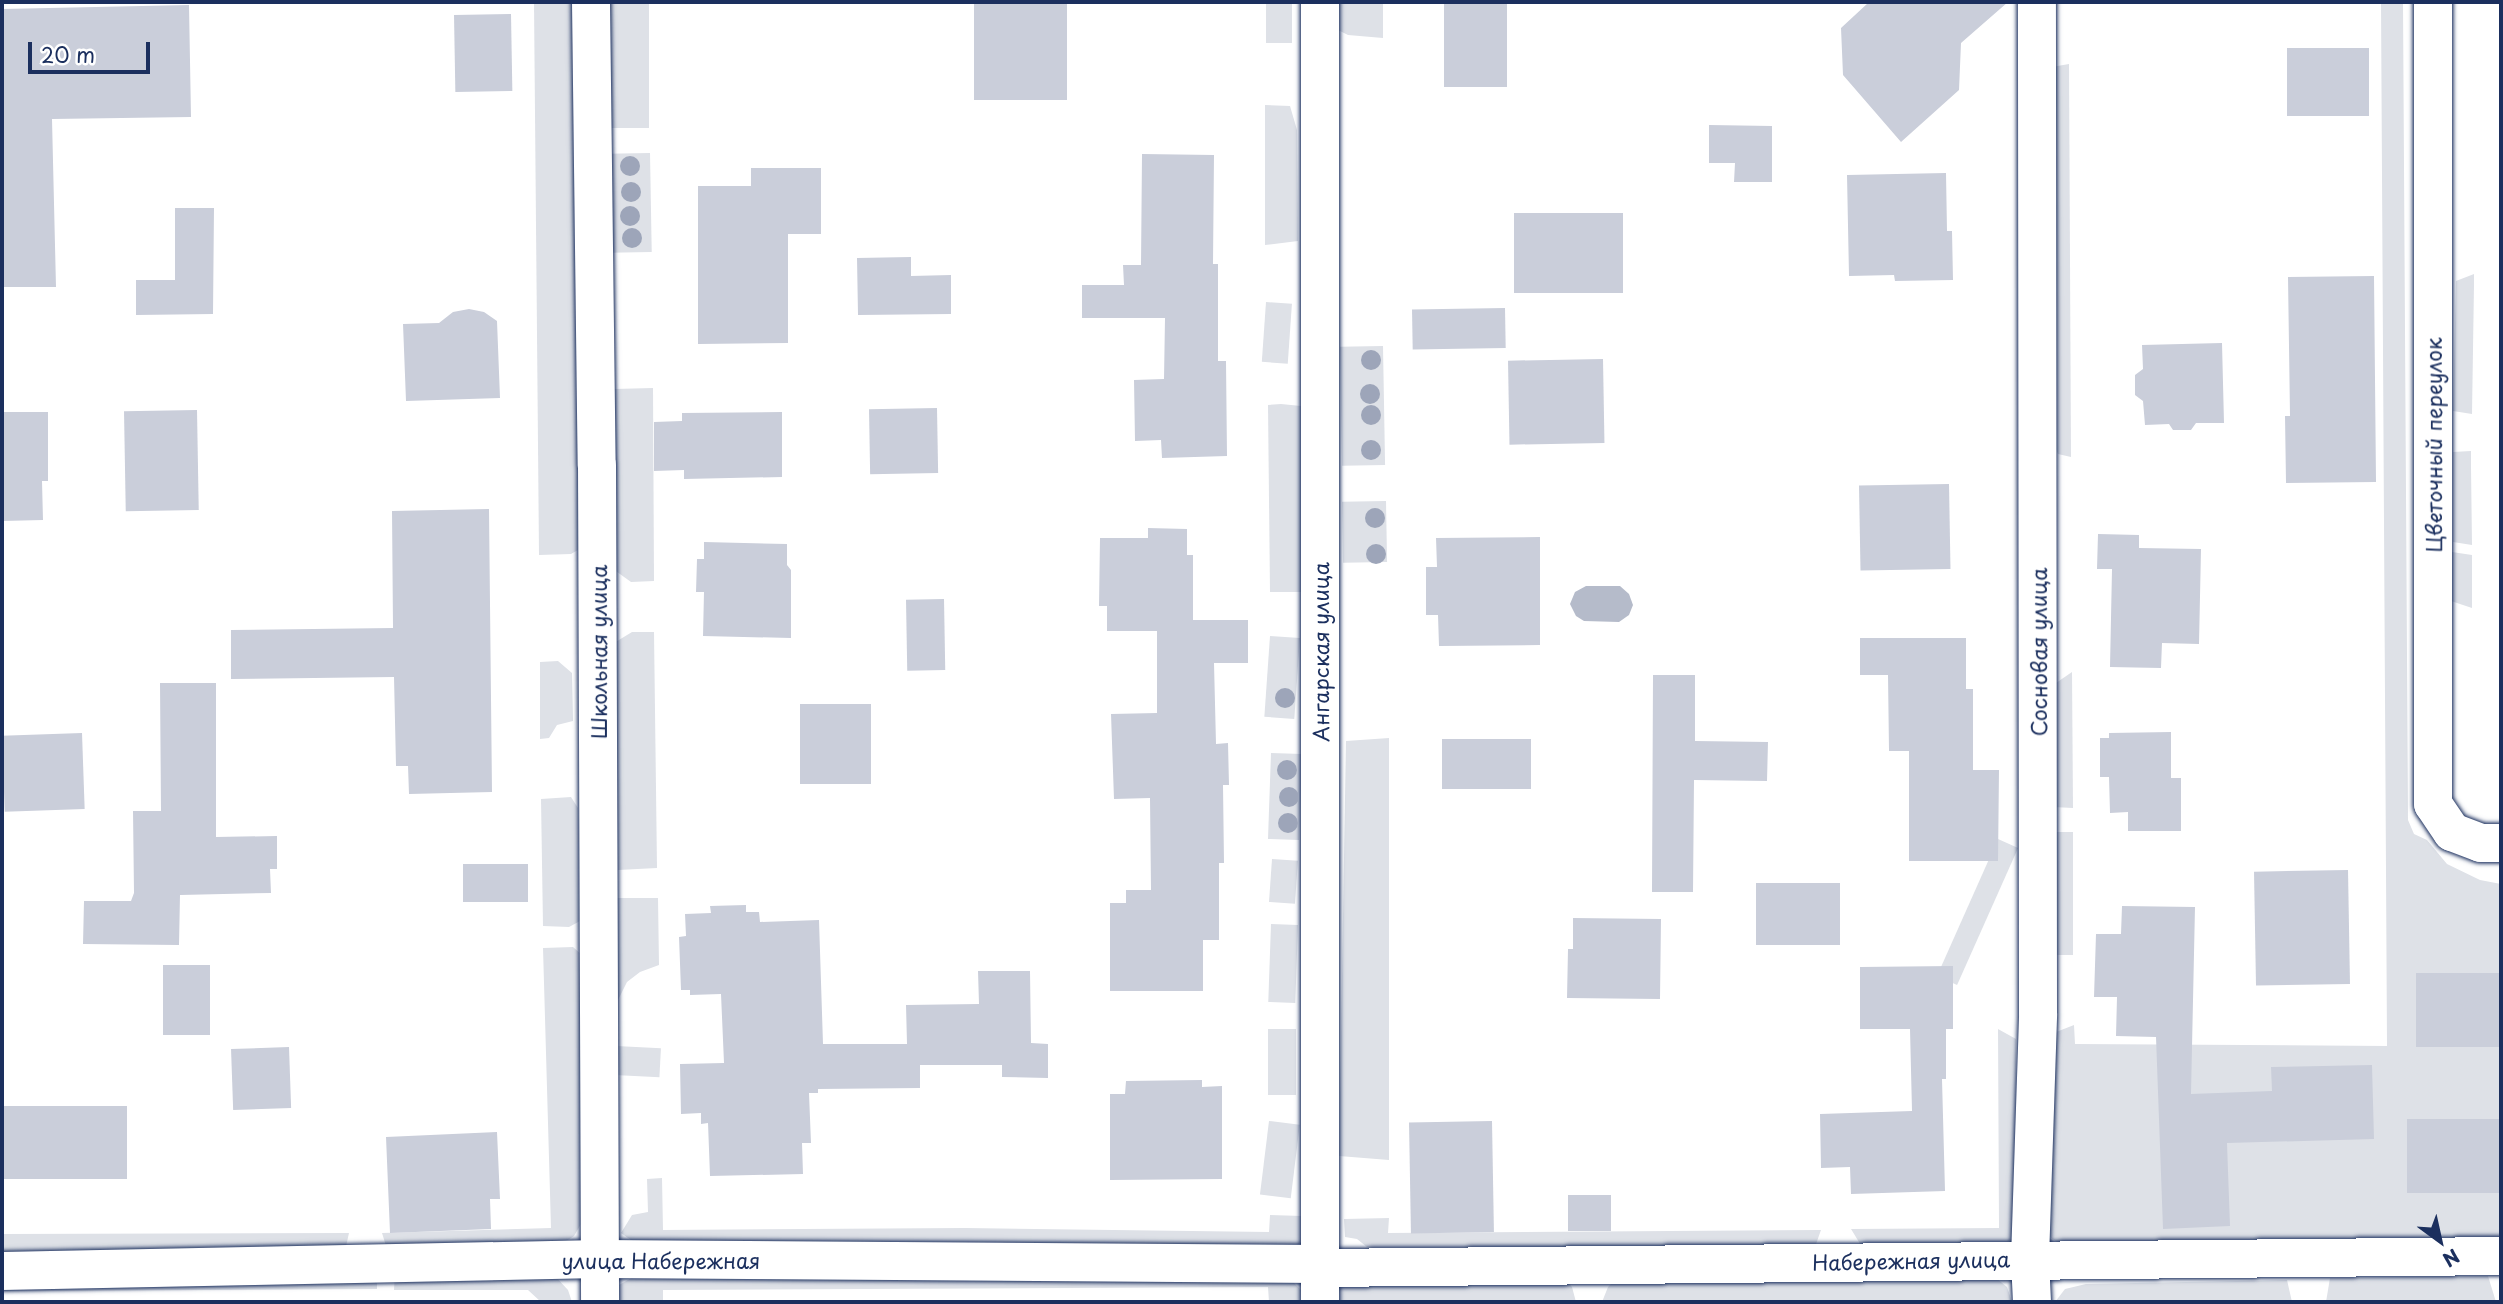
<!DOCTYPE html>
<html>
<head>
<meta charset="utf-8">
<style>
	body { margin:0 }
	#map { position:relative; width:2503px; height:1304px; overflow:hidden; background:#fff; font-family:"Playpen Sans",sans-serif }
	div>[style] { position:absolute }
	.green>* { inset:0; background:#dee1e7; transform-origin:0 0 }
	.water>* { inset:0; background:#b5bbca }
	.building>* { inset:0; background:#caceda; transform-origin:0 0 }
	.roads { filter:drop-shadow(0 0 2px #1b2f5e) drop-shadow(0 0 2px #1b2f5e) }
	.minor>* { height:38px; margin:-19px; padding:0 19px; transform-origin:19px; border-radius:19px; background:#fff }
	.trees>* { width:20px; height:20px; margin:-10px; border-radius:50%; background:#9da5b9 }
	span { translate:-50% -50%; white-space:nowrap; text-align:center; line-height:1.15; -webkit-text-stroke:6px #fff; paint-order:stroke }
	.street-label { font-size:21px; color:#1b2f5e }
	.frame { position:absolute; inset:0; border:4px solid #1b2f5e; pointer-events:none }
	.north { position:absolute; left:2405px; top:1206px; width:70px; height:70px; -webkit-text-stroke:5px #fff; paint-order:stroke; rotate:147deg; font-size:19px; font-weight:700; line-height:28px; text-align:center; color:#1b2f5e }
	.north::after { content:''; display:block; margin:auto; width:24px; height:32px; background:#1b2f5e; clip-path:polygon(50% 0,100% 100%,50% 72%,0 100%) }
	.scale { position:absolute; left:28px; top:42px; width:122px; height:32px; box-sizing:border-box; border:4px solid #1b2f5e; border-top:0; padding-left:9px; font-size:21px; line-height:24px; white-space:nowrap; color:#1b2f5e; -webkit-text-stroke:5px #fff; paint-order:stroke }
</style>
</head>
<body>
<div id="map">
	<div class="green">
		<i style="clip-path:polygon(534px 2px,578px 2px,583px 547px,571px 554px,539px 555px)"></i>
		<i style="left:605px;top:2px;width:44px;height:126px"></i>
		<i style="left:1266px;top:2px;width:26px;height:41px"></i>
		<i style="clip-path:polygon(1336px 2px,1383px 2px,1383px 38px,1348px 35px,1336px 29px)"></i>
		<i style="clip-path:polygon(2381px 2px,2403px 2px,2408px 820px,2414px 834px,2427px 840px,2447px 864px,2480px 880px,2501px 884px,2501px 1244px,2057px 1242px,2050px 1237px,2047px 1228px,2051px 1034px,2074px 1025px,2075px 1044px,2387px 1046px)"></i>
		<i style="clip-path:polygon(2069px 64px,2071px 457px,2058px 454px,2053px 442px,2052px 67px)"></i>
		<i style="clip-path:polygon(1265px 105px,1290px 106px,1297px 130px,1298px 241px,1265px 245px)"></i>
		<i style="left:650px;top:153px;width:99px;height:43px;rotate:89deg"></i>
		<i style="clip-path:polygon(2474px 274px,2474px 284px,2472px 414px,2453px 411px,2456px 281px)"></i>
		<i style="left:1266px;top:302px;width:26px;height:60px;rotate:4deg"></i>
		<i style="left:1383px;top:346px;width:119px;height:43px;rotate:89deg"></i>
		<i style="clip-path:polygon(653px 388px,654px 581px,631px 582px,613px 569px,614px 389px)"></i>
		<i style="clip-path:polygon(1281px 404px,1301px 406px,1301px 592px,1270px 592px,1268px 405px)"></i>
		<i style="clip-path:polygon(2471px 451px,2471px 466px,2472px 545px,2453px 542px,2453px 452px)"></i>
		<i style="left:1386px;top:501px;width:61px;height:44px;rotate:89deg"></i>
		<i style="clip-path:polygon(2452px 552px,2472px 555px,2472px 608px,2451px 601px)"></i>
		<i style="clip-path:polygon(632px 632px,654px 632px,657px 868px,618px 870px,614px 643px)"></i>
		<i style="left:1270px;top:636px;width:30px;height:81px;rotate:4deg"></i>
		<i style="clip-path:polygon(558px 661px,572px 673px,573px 721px,557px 725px,549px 738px,540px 739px,540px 662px)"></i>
		<i style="clip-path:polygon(2072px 672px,2073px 808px,2053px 807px,2056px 683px)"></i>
		<i style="clip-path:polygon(1389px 738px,1389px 1160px,1339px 1156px,1346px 741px)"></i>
		<i style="left:1271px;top:753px;width:31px;height:86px;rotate:2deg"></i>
		<i style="clip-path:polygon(571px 797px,578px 808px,582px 920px,569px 927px,543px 926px,541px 799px)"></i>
		<i style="left:2073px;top:832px;width:123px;height:20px;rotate:90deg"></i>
		<i style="left:1998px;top:839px;width:22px;height:150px;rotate:24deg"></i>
		<i style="left:1272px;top:859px;width:26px;height:43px;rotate:4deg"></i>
		<i style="clip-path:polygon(617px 898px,658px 898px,659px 965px,640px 972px,627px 982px,618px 1000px)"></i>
		<i style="left:1271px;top:924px;width:27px;height:78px;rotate:2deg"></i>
		<i style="clip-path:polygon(573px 947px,583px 956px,581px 1224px,574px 1236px,560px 1245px,387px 1249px,382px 1233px,551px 1228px,543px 948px)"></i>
		<i style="left:1268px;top:1029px;width:28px;height:66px"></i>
		<i style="clip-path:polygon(1998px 1029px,2016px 1039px,2016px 1231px,2008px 1242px,1862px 1247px,1851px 1229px,1999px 1228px)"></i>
		<i style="left:616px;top:1046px;width:45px;height:29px;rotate:3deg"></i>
		<i style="left:1269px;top:1121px;width:31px;height:74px;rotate:7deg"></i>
		<i style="clip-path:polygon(662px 1178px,663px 1230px,965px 1228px,1269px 1232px,1270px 1215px,1302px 1216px,1303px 1237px,1297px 1247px,638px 1245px,621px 1233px,632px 1215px,648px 1212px,647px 1179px)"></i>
		<i style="clip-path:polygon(1389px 1218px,1388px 1233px,1821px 1230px,1815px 1247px,1367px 1247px,1357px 1239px,1345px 1237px,1344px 1219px)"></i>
		<i style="clip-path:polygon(349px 1233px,345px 1251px,2px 1256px,2px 1234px)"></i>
		<i style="clip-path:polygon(377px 1272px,377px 1289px,2px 1291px,2px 1279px)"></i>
		<i style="clip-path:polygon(395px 1274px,555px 1276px,568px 1290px,572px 1302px,541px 1302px,528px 1290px,394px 1290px)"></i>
		<i style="clip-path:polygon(637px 1275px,1289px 1278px,1301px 1290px,1300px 1302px,1269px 1302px,1268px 1287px,663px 1290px,663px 1302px,614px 1302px,619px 1285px)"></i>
		<i style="clip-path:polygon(2488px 1276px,2496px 1302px,2326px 1302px,2330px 1278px)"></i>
		<i style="clip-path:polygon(1563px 1277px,1572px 1287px,1576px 1302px,1335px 1302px,1336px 1294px,1347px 1281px)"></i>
		<i style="clip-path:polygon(1618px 1277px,1996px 1278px,2007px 1287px,2012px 1302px,1602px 1302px,1608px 1287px)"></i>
		<i style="clip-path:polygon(2287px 1280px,2292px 1302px,2055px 1302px,2065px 1289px,2086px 1284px)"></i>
	</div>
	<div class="water">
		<i style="clip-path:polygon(1586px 586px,1620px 586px,1629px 594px,1633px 605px,1629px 615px,1619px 622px,1584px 621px,1576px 616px,1570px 604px,1575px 592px)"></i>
	</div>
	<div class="building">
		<i style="left:974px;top:2px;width:93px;height:98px"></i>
		<i style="left:1444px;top:2px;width:63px;height:85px"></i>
		<i style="clip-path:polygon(2008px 2px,1961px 43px,1959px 90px,1901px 142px,1843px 75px,1841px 28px,1868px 3px)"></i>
		<i style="clip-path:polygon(189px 5px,191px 117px,52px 119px,56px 287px,2px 287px,2px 9px)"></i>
		<i style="left:511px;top:14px;width:77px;height:57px;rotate:89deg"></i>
		<i style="left:2287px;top:48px;width:82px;height:68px"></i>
		<i style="clip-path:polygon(1709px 125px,1772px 126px,1772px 182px,1734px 182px,1735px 163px,1709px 163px)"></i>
		<i style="clip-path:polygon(1142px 154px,1214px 155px,1213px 264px,1218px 264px,1218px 361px,1226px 361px,1227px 456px,1162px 458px,1161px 440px,1135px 441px,1134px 380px,1164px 379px,1165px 318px,1082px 318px,1082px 285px,1124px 285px,1123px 265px,1141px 265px)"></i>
		<i style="clip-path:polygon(751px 168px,821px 168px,821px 234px,788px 234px,788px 343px,698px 344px,698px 186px,751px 186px)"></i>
		<i style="clip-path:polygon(1946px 173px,1947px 231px,1952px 231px,1953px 280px,1895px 281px,1894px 275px,1849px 276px,1847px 175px)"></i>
		<i style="clip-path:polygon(175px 208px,214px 208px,213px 314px,136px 315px,136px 280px,175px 280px)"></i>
		<i style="left:1514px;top:213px;width:109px;height:80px"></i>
		<i style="clip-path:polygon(911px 257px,911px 276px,951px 275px,951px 314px,858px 315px,857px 258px)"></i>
		<i style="clip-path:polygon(2374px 276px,2376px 482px,2286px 483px,2285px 416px,2290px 416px,2288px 277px)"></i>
		<i style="left:1505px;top:308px;width:40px;height:93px;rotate:89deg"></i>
		<i style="clip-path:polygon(469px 309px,484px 312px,497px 321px,500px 398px,406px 401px,403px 324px,439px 323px,453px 312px)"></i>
		<i style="clip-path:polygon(2222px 343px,2224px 423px,2196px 423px,2191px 430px,2173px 430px,2169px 424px,2145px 425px,2143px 401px,2135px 395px,2135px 375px,2143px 369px,2142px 345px)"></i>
		<i style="left:1603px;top:359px;width:84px;height:95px;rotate:89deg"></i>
		<i style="left:937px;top:408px;width:65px;height:68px;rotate:89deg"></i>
		<i style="left:197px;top:410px;width:100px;height:73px;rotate:89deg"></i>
		<i style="clip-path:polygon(2px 412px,48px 412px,48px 481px,42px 481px,43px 520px,2px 521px)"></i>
		<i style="clip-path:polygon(782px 412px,782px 477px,684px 479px,684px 470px,654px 471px,654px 422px,682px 421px,682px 413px)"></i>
		<i style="left:1949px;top:484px;width:85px;height:90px;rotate:89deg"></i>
		<i style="clip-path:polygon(489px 509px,492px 792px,409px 794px,408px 766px,396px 766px,394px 677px,231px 679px,231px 630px,393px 628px,392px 511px)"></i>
		<i style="clip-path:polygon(1148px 528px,1187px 529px,1187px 555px,1193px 555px,1193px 620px,1248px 620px,1248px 663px,1214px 663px,1216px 744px,1228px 743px,1229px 785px,1223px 785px,1224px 863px,1219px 863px,1219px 940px,1203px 940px,1203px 991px,1110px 991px,1110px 903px,1126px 903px,1126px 890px,1151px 890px,1150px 798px,1114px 799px,1111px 714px,1157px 713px,1157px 631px,1107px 631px,1107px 606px,1099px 606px,1100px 538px,1148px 538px)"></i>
		<i style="clip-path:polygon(2098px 534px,2139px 535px,2139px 548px,2201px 549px,2199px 644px,2162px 643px,2161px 668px,2110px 667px,2112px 569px,2097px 569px)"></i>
		<i style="clip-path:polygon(1540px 537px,1540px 645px,1439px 646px,1438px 615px,1426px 615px,1426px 567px,1437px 567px,1436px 538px)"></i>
		<i style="clip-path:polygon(704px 542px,787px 544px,787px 565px,791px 570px,791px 638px,703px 636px,704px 592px,696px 592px,697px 559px,704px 559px)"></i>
		<i style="left:944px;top:599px;width:71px;height:38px;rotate:89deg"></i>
		<i style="clip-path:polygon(1860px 638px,1966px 638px,1966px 689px,1973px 689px,1973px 770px,1999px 770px,1998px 861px,1909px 861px,1909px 751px,1889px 751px,1888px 675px,1860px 675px)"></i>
		<i style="clip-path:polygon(1653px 675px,1695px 675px,1695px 741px,1768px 742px,1767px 781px,1694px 780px,1693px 892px,1652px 892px)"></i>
		<i style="clip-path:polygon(160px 683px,216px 683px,216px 837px,277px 836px,277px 869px,270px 869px,271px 893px,180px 895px,179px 945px,83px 944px,84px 901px,131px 901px,134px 893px,133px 811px,161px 811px)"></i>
		<i style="left:800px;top:704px;width:71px;height:80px"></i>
		<i style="clip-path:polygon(2171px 732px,2171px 778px,2181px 778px,2181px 831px,2128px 831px,2128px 812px,2110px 813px,2109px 777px,2100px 777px,2100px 738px,2109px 738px,2109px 733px)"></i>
		<i style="left:82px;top:733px;width:76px;height:80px;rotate:88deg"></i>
		<i style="left:1442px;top:739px;width:89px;height:50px"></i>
		<i style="left:528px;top:864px;width:38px;height:65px;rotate:90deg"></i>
		<i style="left:2348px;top:870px;width:114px;height:94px;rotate:89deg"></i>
		<i style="left:1840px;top:883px;width:62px;height:84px;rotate:90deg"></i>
		<i style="clip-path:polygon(746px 905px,746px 912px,759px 912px,760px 922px,819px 920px,823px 1044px,907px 1044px,906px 1005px,979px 1004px,978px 971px,1030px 971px,1031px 1043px,1048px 1044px,1048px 1078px,1002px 1077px,1002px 1065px,920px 1065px,920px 1088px,818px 1089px,818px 1093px,809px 1093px,811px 1143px,802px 1143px,803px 1174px,710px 1176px,708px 1123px,701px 1124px,701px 1113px,681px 1114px,680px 1064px,724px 1063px,721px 994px,690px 995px,690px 990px,681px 990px,679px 937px,686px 936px,685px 914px,711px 913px,710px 906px)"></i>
		<i style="clip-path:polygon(2122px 906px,2195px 907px,2191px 1094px,2272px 1091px,2271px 1067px,2372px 1065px,2374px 1139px,2227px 1143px,2230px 1226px,2163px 1229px,2156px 1037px,2116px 1036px,2117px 997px,2094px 997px,2096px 934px,2121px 934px)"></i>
		<i style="clip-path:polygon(1573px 918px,1661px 919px,1660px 999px,1567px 998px,1568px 949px,1573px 949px)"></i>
		<i style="left:163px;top:965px;width:47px;height:70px"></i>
		<i style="clip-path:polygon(1953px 966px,1953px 1029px,1946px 1029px,1946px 1079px,1942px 1079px,1945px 1191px,1851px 1194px,1850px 1167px,1821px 1168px,1820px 1114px,1912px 1111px,1910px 1029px,1860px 1029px,1860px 967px)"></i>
		<i style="left:2501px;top:973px;width:74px;height:85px;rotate:90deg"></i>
		<i style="left:289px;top:1047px;width:61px;height:58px;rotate:88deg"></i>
		<i style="clip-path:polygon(1202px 1080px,1202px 1087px,1222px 1086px,1222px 1179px,1110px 1180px,1110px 1094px,1125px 1094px,1126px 1081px)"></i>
		<i style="left:127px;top:1106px;width:73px;height:125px;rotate:90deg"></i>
		<i style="left:2501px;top:1119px;width:74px;height:94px;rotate:90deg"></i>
		<i style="left:1492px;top:1121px;width:111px;height:83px;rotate:89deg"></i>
		<i style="clip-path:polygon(497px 1132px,500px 1199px,490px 1199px,491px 1229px,390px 1233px,386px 1137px)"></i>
		<i style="left:1611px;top:1195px;width:36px;height:43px;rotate:90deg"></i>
	</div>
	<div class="roads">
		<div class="minor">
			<i style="left:591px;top:2px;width:463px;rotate:89.3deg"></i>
			<i style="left:597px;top:465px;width:837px;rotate:89.79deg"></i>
			<i style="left:1320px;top:2px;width:1300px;rotate:90deg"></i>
			<i style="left:2433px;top:2px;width:802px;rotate:90deg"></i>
			<i style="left:2433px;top:804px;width:34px;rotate:56deg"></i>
			<i style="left:2452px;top:832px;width:31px;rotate:21deg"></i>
			<i style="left:2481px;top:843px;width:20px"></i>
			<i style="left:1320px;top:1268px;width:1181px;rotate:-0.58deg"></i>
			<i style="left:2px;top:1271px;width:598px;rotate:-1.15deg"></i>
			<i style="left:600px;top:1259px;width:720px;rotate:0.4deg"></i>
			<i style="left:2032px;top:1302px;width:43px;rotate:-92.7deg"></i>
			<i style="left:2030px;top:1259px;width:245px;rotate:-88.1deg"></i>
			<i style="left:2038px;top:1014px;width:1012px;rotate:-90.06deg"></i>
		</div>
	</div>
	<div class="trees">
		<i style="left:630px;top:166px"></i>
		<i style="left:631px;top:192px"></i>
		<i style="left:630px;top:216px"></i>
		<i style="left:632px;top:238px"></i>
		<i style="left:1371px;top:360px"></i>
		<i style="left:1370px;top:394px"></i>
		<i style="left:1371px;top:415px"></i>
		<i style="left:1371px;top:450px"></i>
		<i style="left:1375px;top:518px"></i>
		<i style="left:1376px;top:554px"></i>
		<i style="left:1285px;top:698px"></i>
		<i style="left:1287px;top:770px"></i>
		<i style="left:1289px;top:797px"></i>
		<i style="left:1288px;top:823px"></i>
	</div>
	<div class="street-label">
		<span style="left:2433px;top:445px;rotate:-90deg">Цветочный переулок</span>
		<span style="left:598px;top:652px;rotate:-90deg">Школьная улица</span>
		<span style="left:1320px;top:652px;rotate:-90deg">Ангарская улица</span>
		<span style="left:2038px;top:652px;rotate:-90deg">Сосновая улица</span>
		<span style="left:661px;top:1260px">улица Набережная</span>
		<span style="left:1911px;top:1260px;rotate:-1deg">Набережная улица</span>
	</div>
	<div class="frame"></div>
	<div class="north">N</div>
	<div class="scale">20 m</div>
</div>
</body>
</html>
